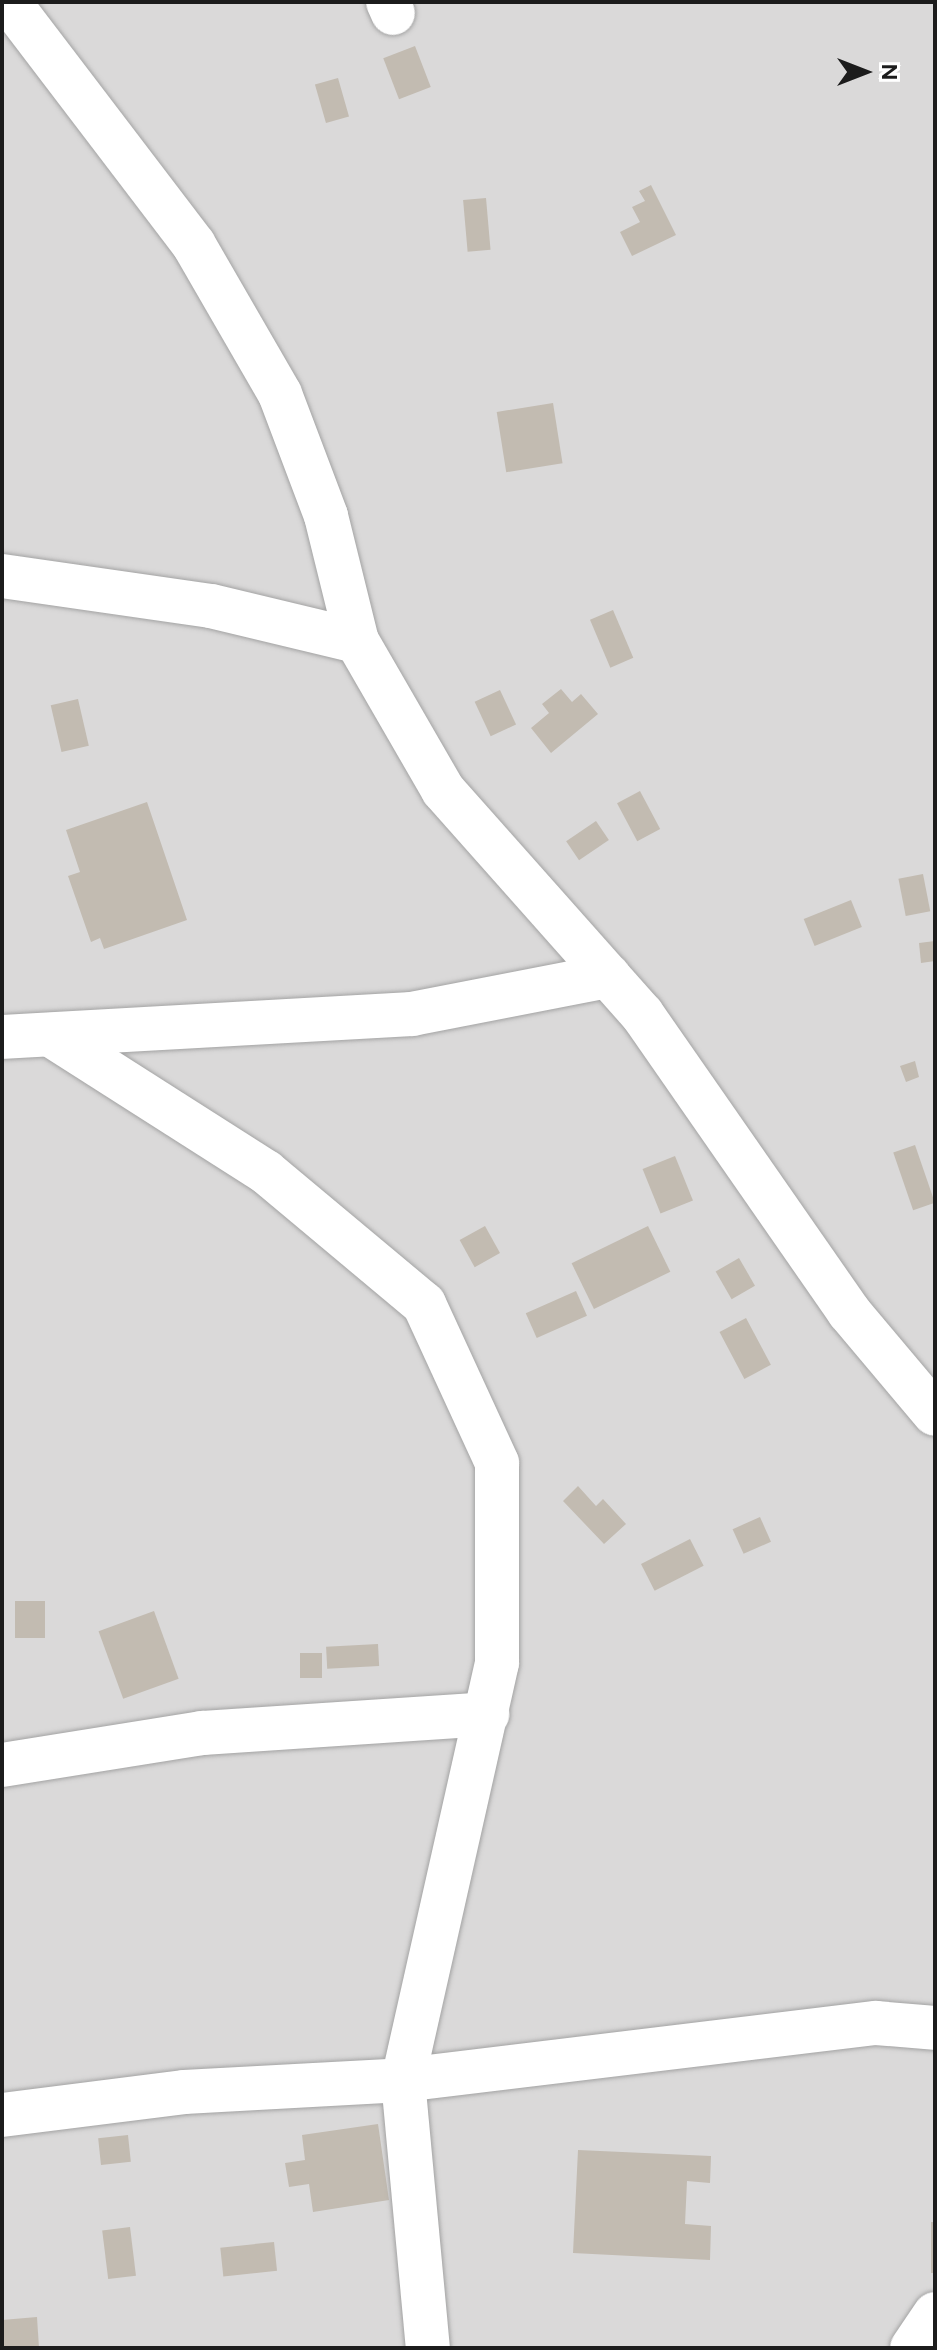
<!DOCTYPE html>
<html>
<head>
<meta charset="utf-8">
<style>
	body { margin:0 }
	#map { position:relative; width:937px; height:2350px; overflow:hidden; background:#edece1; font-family:Figtree,sans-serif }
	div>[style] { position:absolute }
	.residential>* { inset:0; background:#dad9d9; transform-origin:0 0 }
	.building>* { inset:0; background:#c2bbb1; transform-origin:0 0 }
	.roads { filter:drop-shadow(0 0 2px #a3a3a3) drop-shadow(0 0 2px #a3a3a3) }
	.minor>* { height:44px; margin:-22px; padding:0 22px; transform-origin:22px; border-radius:22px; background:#fff }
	span { translate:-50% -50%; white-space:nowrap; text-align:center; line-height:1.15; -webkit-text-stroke:6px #fff; paint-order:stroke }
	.frame { position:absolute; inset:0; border:4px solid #1c1c1c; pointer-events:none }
	.north { position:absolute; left:825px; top:32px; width:80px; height:80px; -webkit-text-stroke:6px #fff; paint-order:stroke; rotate:90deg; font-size:22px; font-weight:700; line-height:32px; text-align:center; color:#1c1c1c }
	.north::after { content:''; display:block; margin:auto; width:28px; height:36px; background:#1c1c1c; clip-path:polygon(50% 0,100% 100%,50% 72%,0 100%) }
</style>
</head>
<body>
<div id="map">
	<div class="residential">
		<i style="left:2px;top:2px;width:933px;height:2346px"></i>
	</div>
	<div class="building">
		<i style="left:415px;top:46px;width:44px;height:34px;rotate:69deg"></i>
		<i style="left:338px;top:78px;width:40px;height:24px;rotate:74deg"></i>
		<i style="clip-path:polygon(651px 185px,676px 235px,632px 256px,620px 232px,640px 222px,632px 207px,645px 201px,639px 191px)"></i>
		<i style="left:486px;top:198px;width:52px;height:23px;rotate:85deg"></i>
		<i style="left:553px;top:403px;width:61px;height:57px;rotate:81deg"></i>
		<i style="left:613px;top:610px;width:52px;height:25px;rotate:67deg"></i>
		<i style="clip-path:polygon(561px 689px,572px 702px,581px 694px,598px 714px,551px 753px,531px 728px,549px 713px,542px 704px)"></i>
		<i style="left:500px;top:690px;width:38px;height:28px;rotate:65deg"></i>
		<i style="left:78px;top:699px;width:48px;height:28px;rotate:77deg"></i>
		<i style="left:640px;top:791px;width:43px;height:26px;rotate:62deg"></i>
		<i style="clip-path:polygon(147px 802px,187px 920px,104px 949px,100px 938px,91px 942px,68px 876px,80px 872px,66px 830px)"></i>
		<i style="left:596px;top:821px;width:23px;height:36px;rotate:56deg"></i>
		<i style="left:923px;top:874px;width:38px;height:25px;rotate:79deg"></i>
		<i style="left:851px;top:900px;width:29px;height:51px;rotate:68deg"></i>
		<i style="clip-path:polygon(935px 941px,935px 961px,921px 963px,919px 943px)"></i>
		<i style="clip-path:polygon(915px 1061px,919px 1077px,906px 1082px,900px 1066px)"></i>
		<i style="left:915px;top:1145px;width:61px;height:23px;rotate:71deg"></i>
		<i style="left:675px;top:1156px;width:48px;height:35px;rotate:68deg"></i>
		<i style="left:485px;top:1226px;width:31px;height:29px;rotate:61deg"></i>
		<i style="left:648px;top:1226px;width:51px;height:85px;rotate:64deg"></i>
		<i style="left:739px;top:1258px;width:32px;height:27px;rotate:60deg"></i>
		<i style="left:576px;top:1291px;width:27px;height:55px;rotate:66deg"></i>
		<i style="left:746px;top:1318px;width:53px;height:30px;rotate:62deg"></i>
		<i style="clip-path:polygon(578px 1486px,596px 1506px,603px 1499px,626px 1524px,604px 1544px,563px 1501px)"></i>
		<i style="left:760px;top:1517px;width:27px;height:30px;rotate:66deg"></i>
		<i style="left:690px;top:1539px;width:30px;height:55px;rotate:63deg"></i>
		<i style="left:15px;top:1601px;width:30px;height:37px"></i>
		<i style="left:154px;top:1611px;width:72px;height:59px;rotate:70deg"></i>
		<i style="left:378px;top:1644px;width:22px;height:52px;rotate:87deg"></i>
		<i style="left:300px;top:1653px;width:22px;height:25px"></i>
		<i style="clip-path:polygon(378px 2124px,389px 2200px,313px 2212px,309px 2184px,289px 2187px,285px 2163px,305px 2160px,302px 2135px)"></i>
		<i style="left:128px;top:2135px;width:27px;height:30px;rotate:84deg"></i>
		<i style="clip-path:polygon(578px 2150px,711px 2156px,710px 2183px,687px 2181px,685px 2224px,711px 2226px,710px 2260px,573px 2253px)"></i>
		<i style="left:931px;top:2222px;width:4px;height:51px"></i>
		<i style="left:130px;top:2227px;width:49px;height:28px;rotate:83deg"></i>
		<i style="left:274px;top:2242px;width:29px;height:54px;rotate:84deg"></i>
		<i style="clip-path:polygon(37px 2317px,39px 2348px,2px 2348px,2px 2320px)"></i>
	</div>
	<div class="roads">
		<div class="minor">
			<i style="left:9px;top:2px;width:305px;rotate:52.7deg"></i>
			<i style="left:194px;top:245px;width:172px;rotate:60deg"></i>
			<i style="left:280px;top:394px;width:130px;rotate:69.3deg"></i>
			<i style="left:326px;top:516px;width:129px;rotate:76.1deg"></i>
			<i style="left:357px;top:641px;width:172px;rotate:60deg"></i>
			<i style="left:443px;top:790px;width:300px;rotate:48.4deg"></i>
			<i style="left:642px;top:1014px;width:363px;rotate:55.2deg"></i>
			<i style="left:849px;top:1312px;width:133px;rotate:49.9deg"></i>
			<i style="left:388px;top:2px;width:12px;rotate:66deg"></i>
			<i style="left:2px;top:576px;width:211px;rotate:8.2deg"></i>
			<i style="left:211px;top:606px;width:150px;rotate:13.5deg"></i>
			<i style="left:51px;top:1035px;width:255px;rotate:32.5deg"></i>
			<i style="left:266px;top:1172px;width:206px;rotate:39.9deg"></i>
			<i style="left:424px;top:1304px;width:175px;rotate:65.3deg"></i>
			<i style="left:497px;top:1463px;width:200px;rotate:90deg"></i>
			<i style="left:497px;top:1663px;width:427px;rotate:102.7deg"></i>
			<i style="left:403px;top:2080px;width:269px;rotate:84.7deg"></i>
			<i style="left:2px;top:1037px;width:411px;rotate:-3.2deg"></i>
			<i style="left:412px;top:1014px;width:200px;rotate:-11deg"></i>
			<i style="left:2px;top:1765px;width:203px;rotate:-9.1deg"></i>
			<i style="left:202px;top:1733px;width:286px;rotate:-3.8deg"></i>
			<i style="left:2px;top:2115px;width:183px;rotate:-7.2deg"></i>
			<i style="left:184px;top:2092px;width:219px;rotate:-3.1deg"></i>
			<i style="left:403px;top:2080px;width:476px;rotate:-6.9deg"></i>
			<i style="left:876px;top:2023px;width:59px;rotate:4.8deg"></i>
			<i style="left:912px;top:2348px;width:41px;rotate:-55.9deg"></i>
		</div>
	</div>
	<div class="frame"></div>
	<div class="north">N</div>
</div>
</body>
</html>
